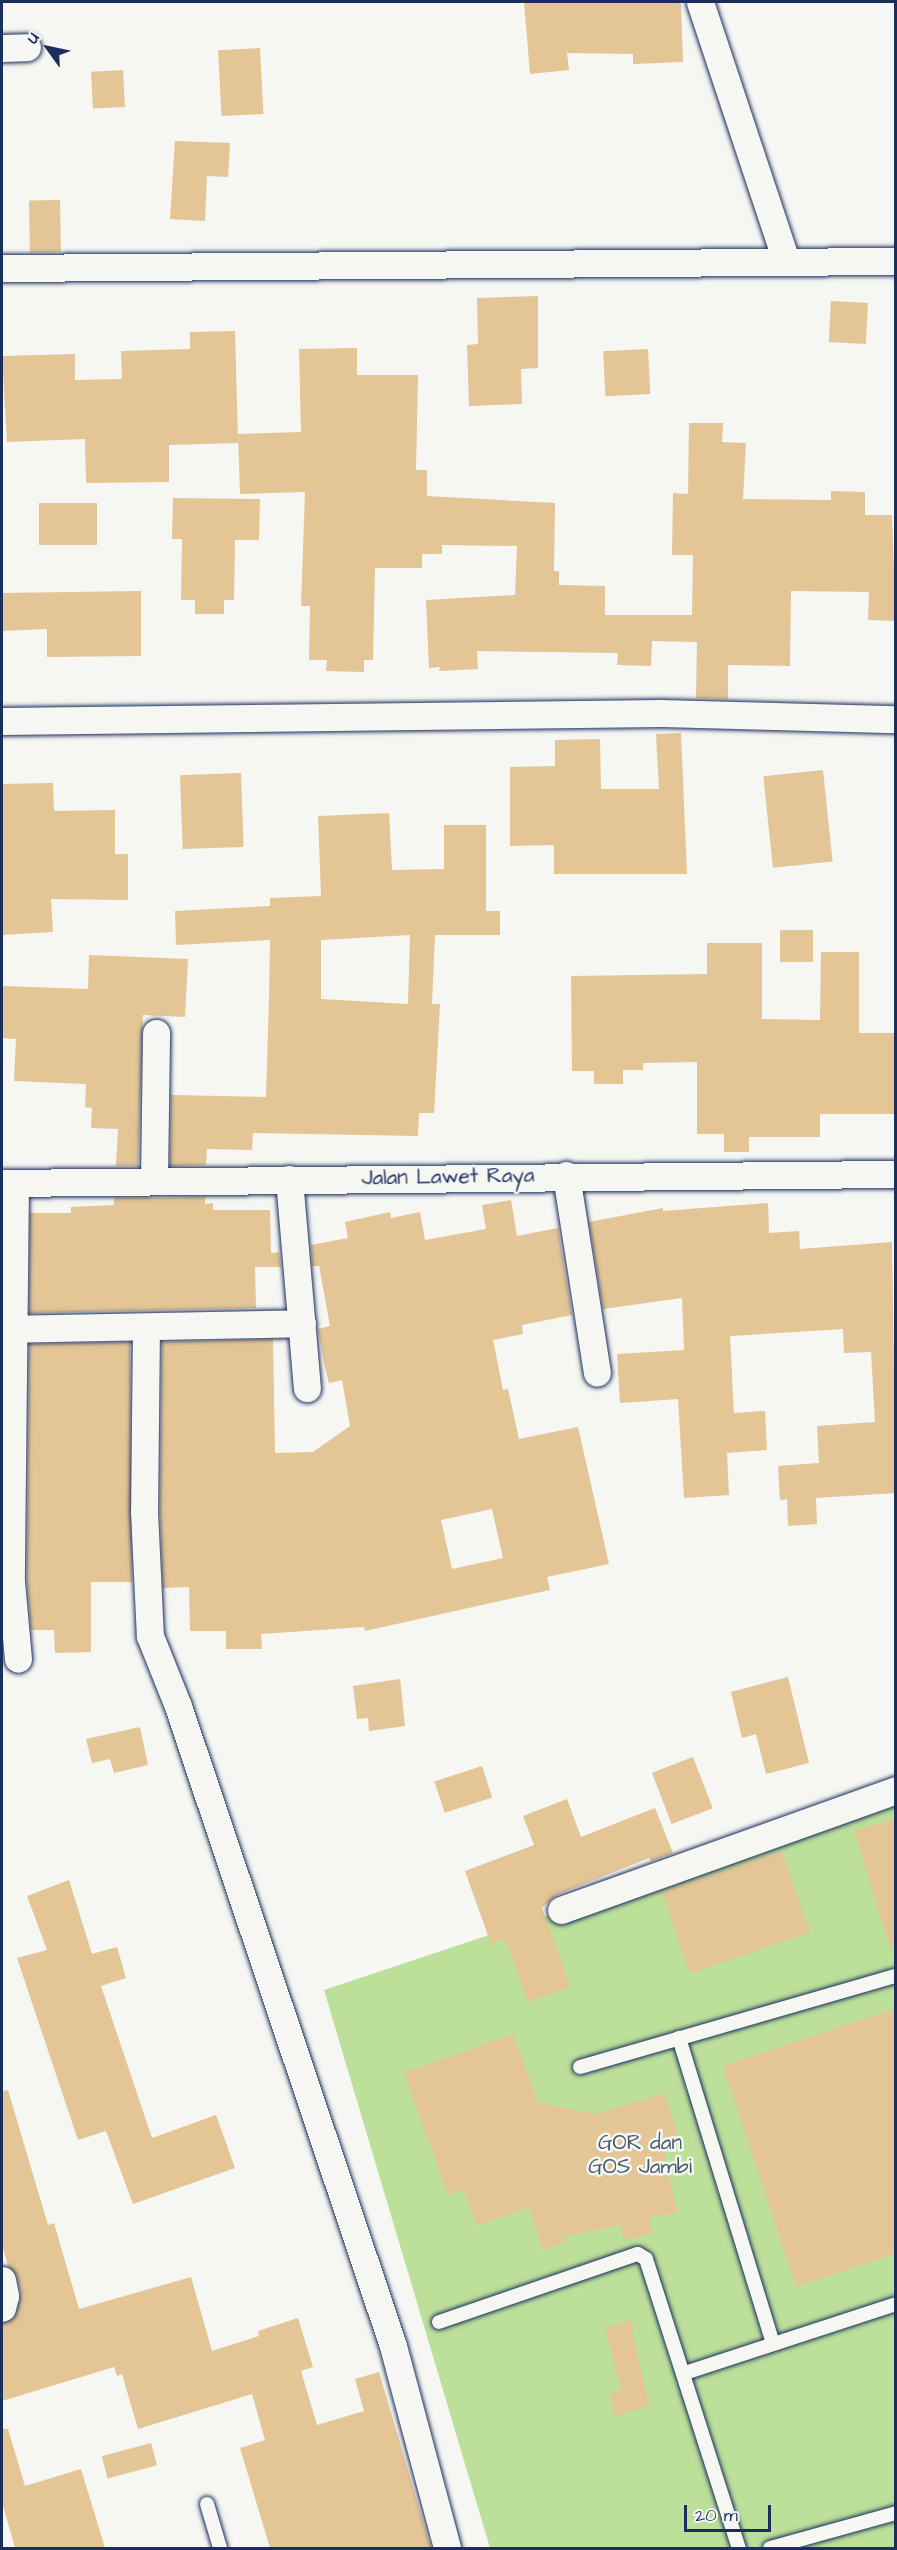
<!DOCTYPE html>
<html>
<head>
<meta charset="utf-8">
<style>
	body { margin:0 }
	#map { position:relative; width:897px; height:2550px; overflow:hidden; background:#f6f6f2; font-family:"Architects Daughter",sans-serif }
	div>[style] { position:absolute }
	.green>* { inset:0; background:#bcdf9a }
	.building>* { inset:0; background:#e3c596; transform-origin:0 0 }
	.roads { filter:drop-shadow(0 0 2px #1b2f5e) drop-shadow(0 0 2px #1b2f5e) }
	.lane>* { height:14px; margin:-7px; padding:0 7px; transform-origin:7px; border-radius:7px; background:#f6f6f2 }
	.street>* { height:27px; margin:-13.5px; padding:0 13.5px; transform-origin:13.5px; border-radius:13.5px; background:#f6f6f2 }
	span { translate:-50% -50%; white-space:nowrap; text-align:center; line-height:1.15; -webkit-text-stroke:5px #f6f6f2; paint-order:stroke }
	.street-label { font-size:21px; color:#1b2f5e }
	.park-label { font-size:21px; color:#435b6d }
	.frame { position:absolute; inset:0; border:3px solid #1b2f5e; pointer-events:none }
	.north { position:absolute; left:18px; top:18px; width:60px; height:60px; -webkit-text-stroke:4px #f6f6f2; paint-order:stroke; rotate:303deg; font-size:16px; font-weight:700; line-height:24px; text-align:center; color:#1b2f5e }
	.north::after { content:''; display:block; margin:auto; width:21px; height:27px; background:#1b2f5e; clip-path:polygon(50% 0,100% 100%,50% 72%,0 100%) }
	.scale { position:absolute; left:684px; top:2505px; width:87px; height:27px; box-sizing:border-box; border:3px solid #1b2f5e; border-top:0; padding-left:8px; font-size:18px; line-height:21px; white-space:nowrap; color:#1b2f5e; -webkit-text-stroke:4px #f6f6f2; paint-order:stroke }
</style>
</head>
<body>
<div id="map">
	<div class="green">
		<i style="clip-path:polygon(895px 1800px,895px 2548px,490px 2548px,324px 1990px)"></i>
	</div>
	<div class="building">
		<i style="clip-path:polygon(524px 2px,681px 2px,683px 62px,633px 64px,633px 54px,567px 53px,569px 70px,530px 74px)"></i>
		<i style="left:260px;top:48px;width:66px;height:42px;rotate:87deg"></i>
		<i style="left:123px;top:70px;width:37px;height:32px;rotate:87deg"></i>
		<i style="clip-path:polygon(175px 141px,230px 143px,228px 177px,207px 176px,205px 221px,170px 219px)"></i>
		<i style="left:60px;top:200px;width:52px;height:31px;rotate:89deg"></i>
		<i style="clip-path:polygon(538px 296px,538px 368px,521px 369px,522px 404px,469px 406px,467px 345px,478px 344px,477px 298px)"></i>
		<i style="left:831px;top:301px;width:37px;height:41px;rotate:3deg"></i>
		<i style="clip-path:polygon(235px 331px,238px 443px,169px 445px,169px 482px,86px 483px,85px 439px,7px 442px,2px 356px,75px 354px,75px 380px,122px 379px,121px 351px,190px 349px,190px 332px)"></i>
		<i style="clip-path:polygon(357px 348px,357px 375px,418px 375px,416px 470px,427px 470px,427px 496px,555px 503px,554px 571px,559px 571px,559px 585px,605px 586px,605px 615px,692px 615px,693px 555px,672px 555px,673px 493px,688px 494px,689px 423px,723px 423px,722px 442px,746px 443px,743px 499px,831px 500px,831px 491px,865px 492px,865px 515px,892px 515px,896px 621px,868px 620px,869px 592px,791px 591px,790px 666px,728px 665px,728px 699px,696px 698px,697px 642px,652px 641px,651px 666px,617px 665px,618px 653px,477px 651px,478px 669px,439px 671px,440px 667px,429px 668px,426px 600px,515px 595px,517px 546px,442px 545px,442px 554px,422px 554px,422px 568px,375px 568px,373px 660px,364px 660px,364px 672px,326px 671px,327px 660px,309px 660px,310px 606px,301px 606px,305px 492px,240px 494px,238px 434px,301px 432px,299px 349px)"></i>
		<i style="left:648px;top:349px;width:45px;height:45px;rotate:87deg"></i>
		<i style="clip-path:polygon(173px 498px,260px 499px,259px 540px,235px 540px,234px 600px,224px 600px,224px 614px,195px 614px,195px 600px,181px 600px,182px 539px,172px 539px)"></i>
		<i style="left:97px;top:503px;width:42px;height:58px;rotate:90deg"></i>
		<i style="clip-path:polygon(141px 591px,141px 656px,47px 657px,47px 629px,2px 631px,2px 593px)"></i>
		<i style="clip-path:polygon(681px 733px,687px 874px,554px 874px,554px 845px,510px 846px,510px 767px,555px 766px,555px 740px,600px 739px,601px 789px,659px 789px,656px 734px)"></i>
		<i style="left:823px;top:770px;width:92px;height:60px;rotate:84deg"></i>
		<i style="left:241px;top:773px;width:74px;height:61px;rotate:88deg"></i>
		<i style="clip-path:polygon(53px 783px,54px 811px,115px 810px,115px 854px,128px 854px,128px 900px,51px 899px,53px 932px,2px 935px,2px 784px)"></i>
		<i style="clip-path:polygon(evenodd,389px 813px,392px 870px,444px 869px,444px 825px,486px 825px,486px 911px,500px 911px,500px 935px,435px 935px,432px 1004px,440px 1004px,434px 1113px,419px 1113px,418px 1136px,253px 1133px,252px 1150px,207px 1149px,206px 1165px,170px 1166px,171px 1095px,266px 1097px,269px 998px,270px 940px,176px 945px,175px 911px,270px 906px,270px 898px,321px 896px,318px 816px,389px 813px,410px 935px,408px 1004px,321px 999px,321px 940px,410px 935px)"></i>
		<i style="left:780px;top:930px;width:33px;height:32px"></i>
		<i style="clip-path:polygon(707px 943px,762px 943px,762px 1019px,820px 1020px,821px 952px,859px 952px,859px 1033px,896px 1033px,896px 1114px,820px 1114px,820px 1137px,749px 1137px,749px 1152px,724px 1152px,724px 1134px,697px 1134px,697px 1062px,643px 1063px,643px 1070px,623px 1070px,623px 1084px,594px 1084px,594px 1071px,572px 1071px,571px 976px,707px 974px)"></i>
		<i style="clip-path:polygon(89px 955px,188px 959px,185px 1017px,143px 1015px,138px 1166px,116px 1166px,118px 1129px,91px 1128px,92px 1108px,85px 1107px,86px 1084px,14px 1081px,16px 1039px,2px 1038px,2px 986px,88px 989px)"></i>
		<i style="clip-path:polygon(205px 1197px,205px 1204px,213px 1203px,213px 1210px,270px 1210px,271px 1253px,279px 1252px,281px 1267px,255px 1267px,256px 1308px,29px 1313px,30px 1213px,71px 1213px,71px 1207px,114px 1205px,114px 1198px)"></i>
		<i style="clip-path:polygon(evenodd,511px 1200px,517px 1236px,558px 1228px,572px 1315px,522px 1325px,523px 1334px,493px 1340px,503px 1390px,508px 1389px,519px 1439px,578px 1427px,609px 1564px,547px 1577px,550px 1590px,365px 1631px,364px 1627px,261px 1634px,262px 1649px,226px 1649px,226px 1631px,190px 1631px,189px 1587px,163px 1588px,160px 1511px,162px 1342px,273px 1339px,275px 1453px,313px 1452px,350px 1426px,342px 1380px,329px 1383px,324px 1363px,318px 1329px,330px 1326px,319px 1266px,312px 1266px,311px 1245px,348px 1238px,345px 1222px,390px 1212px,391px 1218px,420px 1212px,425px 1240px,486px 1229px,482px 1205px,511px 1200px,492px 1509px,503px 1558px,452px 1569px,441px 1520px,492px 1509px)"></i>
		<i style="clip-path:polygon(768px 1203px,769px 1233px,799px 1231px,800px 1249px,892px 1242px,896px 1493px,816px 1498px,817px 1524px,788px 1526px,787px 1499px,780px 1500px,778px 1466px,819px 1463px,817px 1426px,875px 1422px,871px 1352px,844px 1353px,843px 1329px,730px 1336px,734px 1413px,765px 1411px,767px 1450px,727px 1453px,729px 1495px,684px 1498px,678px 1399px,620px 1403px,617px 1354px,684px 1350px,682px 1298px,603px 1309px,589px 1222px,663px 1208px,663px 1211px)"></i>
		<i style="clip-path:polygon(130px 1342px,132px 1582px,91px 1582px,91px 1652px,55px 1653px,54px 1630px,31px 1630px,27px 1581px,29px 1344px)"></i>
		<i style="clip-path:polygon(788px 1677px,809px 1763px,766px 1774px,756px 1734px,742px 1738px,731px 1692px)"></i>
		<i style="clip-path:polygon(400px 1679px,405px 1726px,369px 1731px,368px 1718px,357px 1719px,353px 1686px)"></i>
		<i style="clip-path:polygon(140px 1727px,148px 1765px,114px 1773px,110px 1759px,92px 1763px,86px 1739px)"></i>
		<i style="left:693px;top:1757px;width:55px;height:44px;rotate:69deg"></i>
		<i style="left:482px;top:1766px;width:33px;height:50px;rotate:72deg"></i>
		<i style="clip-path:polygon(567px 1799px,581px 1837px,655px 1808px,673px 1853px,651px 1861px,649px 1858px,556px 1895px,542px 1908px,570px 1987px,528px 2002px,505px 1939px,491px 1944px,465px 1871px,534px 1845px,523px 1816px)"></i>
		<i style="clip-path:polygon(896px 1818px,896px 1946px,890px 1947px,854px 1831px)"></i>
		<i style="left:782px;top:1851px;width:86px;height:127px;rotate:71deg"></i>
		<i style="clip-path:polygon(69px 1880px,92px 1954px,117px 1947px,126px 1978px,101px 1986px,152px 2138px,216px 2115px,235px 2168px,133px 2204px,106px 2131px,78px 2140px,17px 1958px,47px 1950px,27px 1896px)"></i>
		<i style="clip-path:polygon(896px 2008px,896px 2253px,796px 2287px,723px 2066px)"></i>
		<i style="clip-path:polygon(513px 2034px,538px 2103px,596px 2114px,665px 2093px,679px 2141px,663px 2146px,677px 2212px,649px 2218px,652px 2234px,624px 2240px,620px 2225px,563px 2237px,565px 2243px,542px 2250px,529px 2207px,477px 2226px,463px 2189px,448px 2195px,404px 2073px)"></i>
		<i style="clip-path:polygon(8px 2090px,48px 2225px,54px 2223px,79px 2309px,191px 2277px,212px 2351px,259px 2336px,258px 2331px,298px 2318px,313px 2367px,301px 2371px,317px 2425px,364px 2411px,355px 2379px,379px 2372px,431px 2548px,270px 2548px,240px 2448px,265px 2440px,252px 2394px,138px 2429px,122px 2374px,117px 2376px,114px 2367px,2px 2401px,2px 2323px,14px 2318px,21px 2294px,17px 2277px,8px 2266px,2px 2244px,2px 2091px)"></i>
		<i style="clip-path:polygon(630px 2320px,649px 2406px,615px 2416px,609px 2394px,621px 2390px,605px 2328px)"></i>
		<i style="clip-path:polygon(2px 2429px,8px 2429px,25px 2486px,81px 2469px,105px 2548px,15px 2548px,2px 2502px)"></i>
		<i style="left:151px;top:2443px;width:23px;height:51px;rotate:75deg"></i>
	</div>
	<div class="roads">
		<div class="lane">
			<i style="left:679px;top:2038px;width:320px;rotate:72.9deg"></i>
			<i style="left:580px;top:2067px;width:329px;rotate:-16.1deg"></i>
			<i style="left:439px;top:2322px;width:210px;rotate:-18.9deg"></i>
			<i style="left:638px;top:2254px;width:9px;rotate:32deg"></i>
			<i style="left:646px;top:2259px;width:304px;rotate:72.2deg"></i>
			<i style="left:685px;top:2373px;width:222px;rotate:-18.1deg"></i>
			<i style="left:207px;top:2504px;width:46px;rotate:73.5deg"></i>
			<i style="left:770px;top:2548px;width:131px;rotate:-15.5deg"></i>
		</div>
		<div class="street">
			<i style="left:700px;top:2px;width:272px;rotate:71.6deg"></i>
			<i style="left:2px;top:48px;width:25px;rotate:-2deg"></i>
			<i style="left:2px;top:268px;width:894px;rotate:-0.45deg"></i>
			<i style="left:2px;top:721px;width:659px;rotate:-0.7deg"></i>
			<i style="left:661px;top:713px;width:235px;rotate:1.5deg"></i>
			<i style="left:566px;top:1175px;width:200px;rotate:81.1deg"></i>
			<i style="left:289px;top:1179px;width:210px;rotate:85.1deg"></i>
			<i style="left:154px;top:1181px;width:148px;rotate:-89.2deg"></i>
			<i style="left:2px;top:1183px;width:894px;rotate:-0.58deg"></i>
			<i style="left:15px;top:1183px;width:399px;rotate:90.6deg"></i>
			<i style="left:11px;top:1582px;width:77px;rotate:84.8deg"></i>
			<i style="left:146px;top:1327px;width:184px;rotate:90.6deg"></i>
			<i style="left:144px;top:1511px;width:125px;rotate:87.3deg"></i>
			<i style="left:150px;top:1636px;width:75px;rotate:68.2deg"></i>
			<i style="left:178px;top:1706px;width:675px;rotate:71.43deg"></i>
			<i style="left:393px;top:2346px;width:209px;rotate:75deg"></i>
			<i style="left:2px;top:1329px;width:300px;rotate:-1.1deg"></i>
			<i style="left:561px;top:1910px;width:356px;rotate:-19.7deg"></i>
			<i style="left:2px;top:2280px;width:16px;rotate:79deg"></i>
			<i style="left:5px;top:2296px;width:12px;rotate:104deg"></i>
		</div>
	</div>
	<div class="street-label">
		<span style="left:448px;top:1177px;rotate:-1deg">Jalan Lawet Raya</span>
	</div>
	<div class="park-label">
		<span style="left:640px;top:2155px">GOR dan<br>GOS Jambi</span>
	</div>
	<div class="frame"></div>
	<div class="north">U</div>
	<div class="scale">20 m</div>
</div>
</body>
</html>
